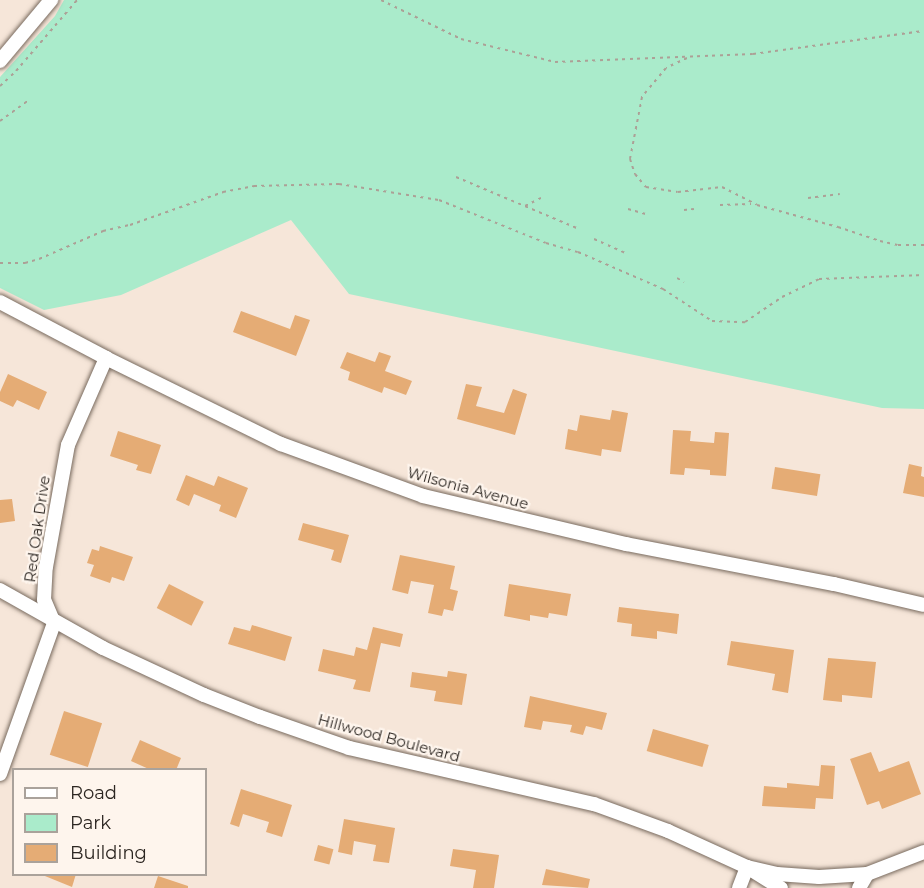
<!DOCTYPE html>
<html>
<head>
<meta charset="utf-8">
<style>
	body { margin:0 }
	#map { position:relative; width:924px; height:888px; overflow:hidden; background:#f6e6d9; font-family:Montserrat,sans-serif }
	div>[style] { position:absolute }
	.green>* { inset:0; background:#aaebcb }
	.building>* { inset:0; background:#e5ac75; transform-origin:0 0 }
	.path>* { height:2px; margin-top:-1px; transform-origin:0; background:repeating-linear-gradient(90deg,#aca096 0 3px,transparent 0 7.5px) }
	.roads { filter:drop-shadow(0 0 2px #786a5e) drop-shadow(0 0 2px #786a5e) }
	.minor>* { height:14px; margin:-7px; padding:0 7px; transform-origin:7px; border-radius:7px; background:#fff }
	span { translate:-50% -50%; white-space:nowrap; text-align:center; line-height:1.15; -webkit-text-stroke:4.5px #fef5ed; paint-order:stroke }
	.street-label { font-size:15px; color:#2c2621 }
	.legend { position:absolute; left:12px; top:768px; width:195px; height:108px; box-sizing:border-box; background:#fef5ed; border:2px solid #aaa29b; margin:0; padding:8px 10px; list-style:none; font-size:18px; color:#2c2621 }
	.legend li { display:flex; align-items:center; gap:12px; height:30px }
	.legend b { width:30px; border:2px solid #aaa29b }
</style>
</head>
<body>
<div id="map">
	<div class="green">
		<i style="clip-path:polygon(64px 0,924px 0,924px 409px,882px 408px,349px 294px,291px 220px,121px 295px,44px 310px,0 288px,0 77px,55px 16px)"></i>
	</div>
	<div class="building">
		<i style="clip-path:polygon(241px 311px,290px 329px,295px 315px,310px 320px,296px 356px,233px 332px)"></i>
		<i style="clip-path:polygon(347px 352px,375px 362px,379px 352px,391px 356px,385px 371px,412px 381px,406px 395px,384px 387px,382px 393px,348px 380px,350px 372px,340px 368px)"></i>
		<i style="clip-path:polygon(8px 374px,47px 392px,39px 410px,17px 400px,13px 407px,0 401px,0 392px)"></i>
		<i style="clip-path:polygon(466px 384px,482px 387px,476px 406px,504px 413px,513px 389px,527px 394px,515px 435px,457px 419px)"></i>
		<i style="clip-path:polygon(612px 410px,628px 413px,621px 452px,602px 449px,601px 456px,565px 449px,568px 429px,577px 431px,580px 415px,610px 420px)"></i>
		<i style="clip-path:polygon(673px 430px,691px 431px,690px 441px,714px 443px,715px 432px,729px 433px,726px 476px,710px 475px,710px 470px,685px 468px,684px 475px,670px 474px)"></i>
		<i style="clip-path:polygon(118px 431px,161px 445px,151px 474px,136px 470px,138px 465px,110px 456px)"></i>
		<i style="clip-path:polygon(909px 464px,922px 467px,921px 476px,924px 477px,924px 497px,903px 493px)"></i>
		<i style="left:775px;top:467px;width:46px;height:22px;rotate:9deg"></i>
		<i style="clip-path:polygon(186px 475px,214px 486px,218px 476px,248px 488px,236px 518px,219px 511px,221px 505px,194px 494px,189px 506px,176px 500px)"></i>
		<i style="clip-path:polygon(12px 499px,15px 521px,0 523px,0 500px)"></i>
		<i style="clip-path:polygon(303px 523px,349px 535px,341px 563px,331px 560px,334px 550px,298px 540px)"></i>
		<i style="clip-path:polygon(100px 546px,133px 557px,124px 581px,112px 577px,110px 583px,90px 576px,94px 565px,87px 563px,92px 549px,99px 551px)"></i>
		<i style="clip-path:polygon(400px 555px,455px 566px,450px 589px,458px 591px,453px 611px,444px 609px,442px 616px,428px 613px,434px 585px,411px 581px,408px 594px,392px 590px)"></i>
		<i style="left:169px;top:584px;width:39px;height:27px;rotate:27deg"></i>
		<i style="clip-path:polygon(509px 584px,571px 594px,567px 616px,549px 613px,548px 618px,530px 615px,530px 621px,504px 616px)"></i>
		<i style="clip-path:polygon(619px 607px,679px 614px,677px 634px,657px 631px,657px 639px,631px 636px,632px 624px,617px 622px)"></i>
		<i style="clip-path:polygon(252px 625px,292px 637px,285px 661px,228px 644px,234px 627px,250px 631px)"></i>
		<i style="clip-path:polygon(373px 627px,403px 634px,400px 647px,381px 643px,370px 692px,353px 689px,356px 680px,318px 671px,323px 649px,354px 656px,356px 647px,367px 650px)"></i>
		<i style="clip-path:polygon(731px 641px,794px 650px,788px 693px,772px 690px,775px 674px,727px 665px)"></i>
		<i style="clip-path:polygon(828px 658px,876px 662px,872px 698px,842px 695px,842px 702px,823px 700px)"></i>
		<i style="clip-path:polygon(448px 671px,467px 674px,462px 705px,434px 701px,436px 691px,410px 687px,412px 672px,447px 677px)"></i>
		<i style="clip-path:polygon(530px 696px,607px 713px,602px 730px,586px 726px,583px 735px,570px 732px,572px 725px,543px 721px,541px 730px,524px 727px)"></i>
		<i style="left:64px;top:711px;width:40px;height:46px;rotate:18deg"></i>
		<i style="left:653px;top:729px;width:58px;height:23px;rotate:16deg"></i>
		<i style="clip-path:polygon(140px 740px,181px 758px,176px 770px,151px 770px,131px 761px)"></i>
		<i style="clip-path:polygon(871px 752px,879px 772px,909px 761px,921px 794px,882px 809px,879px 801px,867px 805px,850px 759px)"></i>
		<i style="clip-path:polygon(821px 765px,835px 766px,833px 799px,816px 798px,815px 809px,762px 806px,764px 786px,787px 788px,787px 783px,819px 786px)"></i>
		<i style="clip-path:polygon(241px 789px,292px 805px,282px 837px,266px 832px,269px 822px,243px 814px,239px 827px,230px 824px)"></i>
		<i style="clip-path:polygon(344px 819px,395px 828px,389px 863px,373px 861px,376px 845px,354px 841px,352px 855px,338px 852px)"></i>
		<i style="left:318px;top:845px;width:16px;height:16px;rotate:15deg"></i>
		<i style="clip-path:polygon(453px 849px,499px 855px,494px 888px,473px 888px,476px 870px,450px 866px)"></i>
		<i style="clip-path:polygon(546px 869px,590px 879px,588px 888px,542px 885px)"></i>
		<i style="clip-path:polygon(40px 874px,76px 874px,72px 887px)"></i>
		<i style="clip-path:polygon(158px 876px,188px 886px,188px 888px,154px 888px)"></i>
	</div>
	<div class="path">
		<i style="left:381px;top:0;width:89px;rotate:26deg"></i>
		<i style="left:461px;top:39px;width:97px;rotate:13.7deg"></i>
		<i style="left:555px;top:62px;width:198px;rotate:-2.3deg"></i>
		<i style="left:753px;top:54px;width:173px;rotate:-7.7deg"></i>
		<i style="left:687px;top:58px;width:23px;rotate:155deg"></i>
		<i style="left:666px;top:68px;width:38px;rotate:130deg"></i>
		<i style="left:642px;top:97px;width:63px;rotate:101deg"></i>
		<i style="left:630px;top:159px;width:16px;rotate:72deg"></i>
		<i style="left:635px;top:174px;width:17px;rotate:50deg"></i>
		<i style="left:646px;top:187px;width:32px;rotate:9deg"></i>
		<i style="left:678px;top:192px;width:44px;rotate:-6.5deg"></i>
		<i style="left:722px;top:187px;width:39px;rotate:27deg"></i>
		<i style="left:757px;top:205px;width:84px;rotate:15.2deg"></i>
		<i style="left:838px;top:227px;width:44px;rotate:18.4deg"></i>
		<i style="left:880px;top:241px;width:18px;rotate:13deg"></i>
		<i style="left:898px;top:245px;width:26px"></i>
		<i style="left:0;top:86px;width:22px;rotate:-43deg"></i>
		<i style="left:16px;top:71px;width:94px;rotate:-49.3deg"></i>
		<i style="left:0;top:121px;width:37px;rotate:-36deg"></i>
		<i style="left:456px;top:177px;width:131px;rotate:22.9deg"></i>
		<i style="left:808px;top:198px;width:32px;rotate:-7deg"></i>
		<i style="left:720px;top:205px;width:31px;rotate:-2deg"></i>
		<i style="left:525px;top:206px;width:18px;rotate:-27deg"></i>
		<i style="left:628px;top:209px;width:22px;rotate:16deg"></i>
		<i style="left:684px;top:210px;width:10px;rotate:-6deg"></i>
		<i style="left:594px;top:239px;width:34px;rotate:24deg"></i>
		<i style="left:0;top:263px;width:25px"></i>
		<i style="left:25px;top:263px;width:15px;rotate:-16deg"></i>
		<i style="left:39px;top:259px;width:70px;rotate:-23.6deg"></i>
		<i style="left:103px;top:231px;width:28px;rotate:-13deg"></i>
		<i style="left:130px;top:225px;width:99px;rotate:-19.5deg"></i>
		<i style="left:223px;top:192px;width:32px;rotate:-11deg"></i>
		<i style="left:254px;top:186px;width:85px;rotate:-1.3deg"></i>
		<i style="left:339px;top:184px;width:101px;rotate:9.1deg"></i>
		<i style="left:439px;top:200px;width:115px;rotate:21.9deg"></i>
		<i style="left:546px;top:243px;width:33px;rotate:16deg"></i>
		<i style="left:578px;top:252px;width:93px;rotate:23.5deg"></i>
		<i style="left:663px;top:289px;width:59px;rotate:33.1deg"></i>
		<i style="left:712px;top:321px;width:33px;rotate:2deg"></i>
		<i style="left:745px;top:322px;width:45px;rotate:-34deg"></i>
		<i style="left:782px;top:297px;width:41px;rotate:-25.9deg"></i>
		<i style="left:819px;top:279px;width:105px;rotate:-2.2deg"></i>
		<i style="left:677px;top:278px;width:8px;rotate:30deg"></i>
	</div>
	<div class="roads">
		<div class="minor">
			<i style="left:0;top:61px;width:80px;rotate:-50.1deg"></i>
			<i style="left:0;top:302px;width:120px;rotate:27.8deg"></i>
			<i style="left:106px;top:358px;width:195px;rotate:26.2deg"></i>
			<i style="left:281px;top:444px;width:151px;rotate:20.1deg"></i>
			<i style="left:423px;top:496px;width:209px;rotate:13.3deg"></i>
			<i style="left:626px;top:544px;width:212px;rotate:10.9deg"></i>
			<i style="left:834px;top:584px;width:92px;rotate:13.1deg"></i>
			<i style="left:0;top:590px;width:118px;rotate:29.4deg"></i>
			<i style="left:103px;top:648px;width:111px;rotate:25deg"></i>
			<i style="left:204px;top:695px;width:60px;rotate:21.4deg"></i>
			<i style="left:260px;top:717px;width:94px;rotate:19.2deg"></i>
			<i style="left:349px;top:748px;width:251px;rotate:12.9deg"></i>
			<i style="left:594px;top:804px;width:79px;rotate:20deg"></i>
			<i style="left:668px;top:831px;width:87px;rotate:24.5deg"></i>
			<i style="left:747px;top:867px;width:40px;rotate:32deg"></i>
			<i style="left:0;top:774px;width:160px;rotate:-70.3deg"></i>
			<i style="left:54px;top:623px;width:25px;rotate:-113deg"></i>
			<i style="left:44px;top:600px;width:33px;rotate:-87deg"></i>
			<i style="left:46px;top:567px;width:124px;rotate:-79.8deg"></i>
			<i style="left:68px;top:445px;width:95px;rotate:-66.4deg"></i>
			<i style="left:739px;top:888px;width:22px;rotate:-69deg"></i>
			<i style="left:747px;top:867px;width:31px;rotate:13deg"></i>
			<i style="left:777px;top:874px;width:42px;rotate:4.1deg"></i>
			<i style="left:819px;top:877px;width:48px;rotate:-3.6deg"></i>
			<i style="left:859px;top:888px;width:16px;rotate:-60deg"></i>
			<i style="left:867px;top:874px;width:61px;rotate:-21.1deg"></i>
		</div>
	</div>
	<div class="street-label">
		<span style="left:468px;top:488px;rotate:15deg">Wilsonia Avenue</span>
		<span style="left:37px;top:529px;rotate:-82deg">Red Oak Drive</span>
		<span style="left:389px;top:738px;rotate:15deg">Hillwood Boulevard</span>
	</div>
	<ul class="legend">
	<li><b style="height:8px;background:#fff"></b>Road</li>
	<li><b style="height:16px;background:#aaebcb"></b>Park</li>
	<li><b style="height:16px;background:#e5ac75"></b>Building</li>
	</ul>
</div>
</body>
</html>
